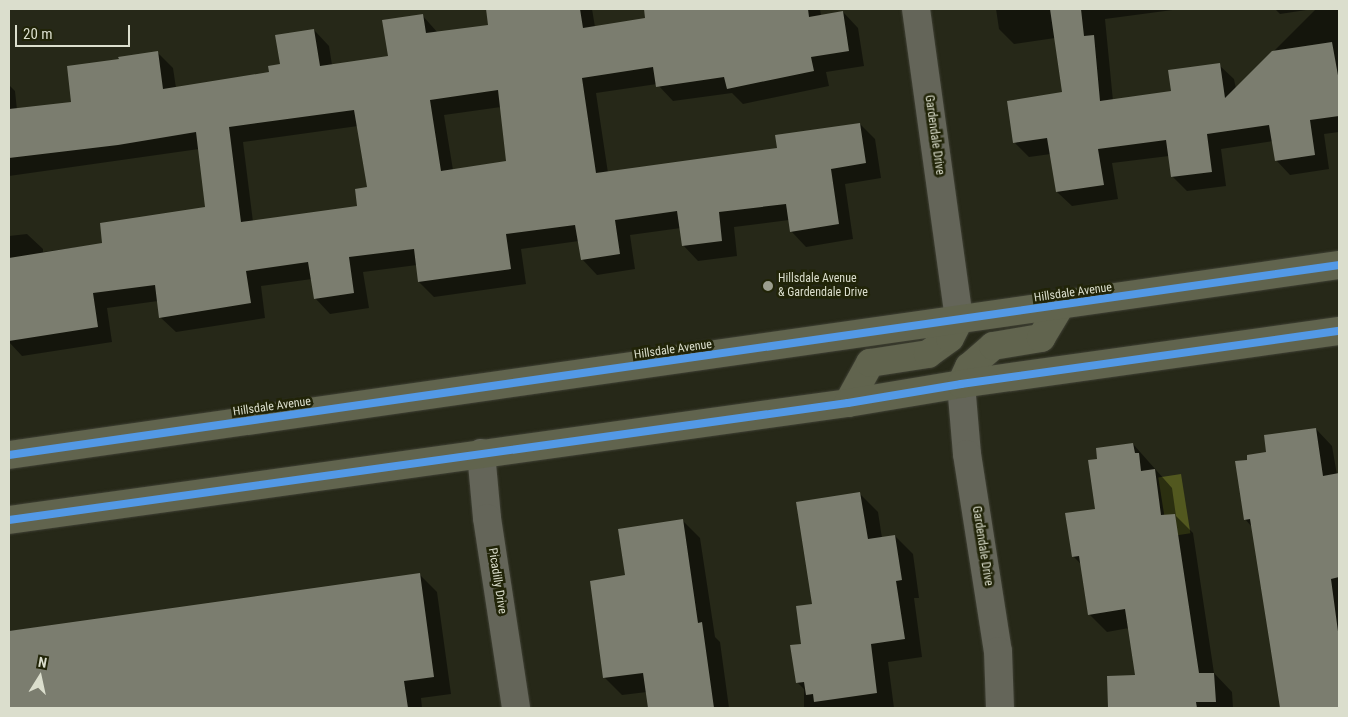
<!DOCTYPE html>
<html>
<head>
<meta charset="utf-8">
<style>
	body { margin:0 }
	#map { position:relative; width:1348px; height:717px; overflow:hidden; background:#262818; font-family:"Roboto Condensed",sans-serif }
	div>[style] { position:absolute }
	.water>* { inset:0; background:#52581f; transform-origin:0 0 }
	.shadow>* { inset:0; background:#0007 }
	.building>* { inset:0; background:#7b7d6f }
	.roads { filter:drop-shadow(0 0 1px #404135) drop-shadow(0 0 1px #404135) }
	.street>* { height:28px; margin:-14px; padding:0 14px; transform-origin:14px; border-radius:14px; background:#646559 }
	.highway>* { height:28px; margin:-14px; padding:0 14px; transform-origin:14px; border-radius:14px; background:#61644e }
	.cycleway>* { height:8px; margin:-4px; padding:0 4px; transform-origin:4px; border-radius:4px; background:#5399e6 }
	.dots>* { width:14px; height:14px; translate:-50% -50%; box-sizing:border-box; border:2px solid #212408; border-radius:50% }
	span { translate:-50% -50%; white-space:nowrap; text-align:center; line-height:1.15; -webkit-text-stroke:5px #212408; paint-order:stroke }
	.street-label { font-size:12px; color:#dbdecd }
	.poi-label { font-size:12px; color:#dbdecd }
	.left { translate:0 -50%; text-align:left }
	.frame { position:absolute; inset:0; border:10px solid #dbdecd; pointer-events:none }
	.north { position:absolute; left:15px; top:652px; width:50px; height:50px; -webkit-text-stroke:4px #212408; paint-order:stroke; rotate:10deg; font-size:14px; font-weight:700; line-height:20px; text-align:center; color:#dbdecd }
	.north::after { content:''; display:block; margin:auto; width:18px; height:22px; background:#dbdecd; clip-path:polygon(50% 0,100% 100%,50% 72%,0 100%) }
	.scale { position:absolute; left:15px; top:25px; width:115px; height:22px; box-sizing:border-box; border:2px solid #dbdecd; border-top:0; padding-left:6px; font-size:15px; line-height:18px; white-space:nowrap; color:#dbdecd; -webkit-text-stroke:4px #212408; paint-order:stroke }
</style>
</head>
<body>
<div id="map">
	<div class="water">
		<i style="left:1181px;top:474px;width:60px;height:23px;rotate:81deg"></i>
	</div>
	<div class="shadow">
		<i style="clip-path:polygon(evenodd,487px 9px,592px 9px,595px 27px,646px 19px,645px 9px,699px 9px,699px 12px,723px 9px,820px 9px,821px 16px,843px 12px,858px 28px,864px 66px,826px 72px,829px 86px,743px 104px,732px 93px,673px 101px,657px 84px,596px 93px,608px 173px,779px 149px,860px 124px,875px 139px,881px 178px,845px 184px,853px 239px,806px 247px,791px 231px,789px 220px,734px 227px,737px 256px,698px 261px,683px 245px,681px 228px,630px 235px,635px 269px,597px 275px,582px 259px,579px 241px,521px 249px,526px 284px,434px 297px,419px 282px,417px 265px,363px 272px,369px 308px,330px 314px,315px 298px,312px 279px,261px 286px,265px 318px,176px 332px,160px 317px,158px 301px,107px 308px,112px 342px,22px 356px,9px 342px,9px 236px,27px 234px,43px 249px,43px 252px,103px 244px,206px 208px,199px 149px,9px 176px,9px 85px,15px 91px,17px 110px,72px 103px,120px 61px,158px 53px,173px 68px,176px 88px,270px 73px,281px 65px,314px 30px,329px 46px,332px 65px,389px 57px,422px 15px,438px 33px,490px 26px,487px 9px,501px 107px,508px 162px,453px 170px,444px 115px,501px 107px,487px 9px,358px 126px,368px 188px,359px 207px,253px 222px,243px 142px,358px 126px)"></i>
		<i style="clip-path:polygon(996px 9px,1180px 9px,1105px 19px,1113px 101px,1172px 93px,1219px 65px,1234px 79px,1236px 89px,1316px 9px,1339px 9px,1339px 132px,1324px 134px,1329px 169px,1290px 175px,1276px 160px,1273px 141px,1221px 149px,1226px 186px,1187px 191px,1172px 176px,1169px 156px,1112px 163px,1118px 199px,1072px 206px,1057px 192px,1051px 154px,1029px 157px,1015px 143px,1063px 93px,1055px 38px,1014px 44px,999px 29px)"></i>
		<i style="clip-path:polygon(1275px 9px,1313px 9px,1280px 14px)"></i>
		<i style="clip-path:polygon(1316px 429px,1332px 446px,1337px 475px,1339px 475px,1339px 708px,1281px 708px,1252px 527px,1245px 519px,1248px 461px)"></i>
		<i style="clip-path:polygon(1133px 444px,1172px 488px,1176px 516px,1193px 533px,1214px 673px,1232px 692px,1233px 708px,1110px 708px,1108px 677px,1136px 676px,1129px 628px,1107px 632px,1089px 614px,1082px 565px,1073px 556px,1097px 510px,1098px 460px)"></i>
		<i style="clip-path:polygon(860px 494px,878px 512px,882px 538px,895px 536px,913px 554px,919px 598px,914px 598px,922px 657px,888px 662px,894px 708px,804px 708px,804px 689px,797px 682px,802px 645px,813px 605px)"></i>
		<i style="clip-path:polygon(682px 520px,700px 538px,715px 637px,720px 642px,729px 708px,649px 708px,647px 692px,622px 695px,604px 677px,627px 576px)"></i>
		<i style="clip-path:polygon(420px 575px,437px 592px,451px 694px,421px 698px,422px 708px,143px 708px,129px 617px)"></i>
		<i style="clip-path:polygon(82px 623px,98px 639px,101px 708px,9px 708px,9px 631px)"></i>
	</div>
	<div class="building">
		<i style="clip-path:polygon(evenodd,486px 9px,580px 9px,583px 28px,645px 18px,644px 9px,808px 9px,809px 17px,843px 11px,849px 51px,811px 57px,814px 71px,727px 89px,724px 77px,656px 87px,653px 67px,582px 78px,596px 173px,777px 148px,775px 135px,860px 123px,866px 163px,831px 169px,839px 224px,790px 232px,786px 204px,719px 212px,722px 241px,682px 246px,677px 211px,615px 220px,620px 254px,581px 260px,575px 225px,506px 234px,511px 269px,418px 282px,414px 249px,349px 257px,354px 293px,314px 299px,308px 262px,246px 271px,251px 303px,159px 318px,155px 285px,93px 293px,98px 327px,9px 341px,9px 258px,102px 243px,100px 223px,205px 207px,196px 132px,118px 145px,9px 158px,9px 109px,71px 102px,67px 66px,119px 59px,118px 57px,158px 51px,163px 89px,269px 72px,268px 66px,280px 64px,275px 35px,314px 29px,320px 66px,388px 56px,382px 20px,423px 14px,426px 33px,488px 25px,486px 9px,498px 90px,506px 161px,441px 171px,430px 100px,498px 90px,486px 9px,354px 110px,367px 187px,355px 189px,357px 206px,241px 222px,229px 127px,354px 110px)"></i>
		<i style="clip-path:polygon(1050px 9px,1081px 9px,1084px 36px,1094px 35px,1100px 101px,1171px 91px,1168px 70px,1220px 63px,1225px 98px,1272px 51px,1332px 42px,1339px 81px,1339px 116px,1310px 120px,1315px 155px,1275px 161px,1269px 125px,1207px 134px,1212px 172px,1171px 177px,1166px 140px,1098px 149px,1104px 185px,1056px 192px,1047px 138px,1013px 143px,1007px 101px,1062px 92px)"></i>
		<i style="clip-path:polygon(1316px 428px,1323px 476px,1339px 473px,1339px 577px,1331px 579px,1339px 639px,1339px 708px,1280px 708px,1250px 519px,1244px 520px,1235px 461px,1247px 460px,1247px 455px,1266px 452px,1264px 435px)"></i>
		<i style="clip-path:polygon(1133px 443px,1135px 453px,1139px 453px,1141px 471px,1155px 469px,1161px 515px,1175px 514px,1199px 673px,1214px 673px,1216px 702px,1196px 702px,1197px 708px,1108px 708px,1107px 676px,1135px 675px,1125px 609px,1088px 615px,1079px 556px,1072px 557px,1065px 513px,1095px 509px,1088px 460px,1097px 459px,1096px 448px)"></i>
		<i style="clip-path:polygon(860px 492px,868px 539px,895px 535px,902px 580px,896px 581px,905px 639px,871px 644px,877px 693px,814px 702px,813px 694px,806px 695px,804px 682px,796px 683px,790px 645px,801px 644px,796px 606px,812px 604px,796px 502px)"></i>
		<i style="clip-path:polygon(683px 519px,698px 623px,702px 622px,714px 708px,648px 708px,643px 673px,603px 678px,590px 581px,625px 575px,618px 529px)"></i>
		<i style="clip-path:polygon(420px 573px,434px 677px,404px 681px,408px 708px,9px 708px,9px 631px)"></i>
	</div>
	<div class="roads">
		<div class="street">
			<i style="left:916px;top:9px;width:314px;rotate:82.1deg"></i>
			<i style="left:961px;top:384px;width:70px;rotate:85.1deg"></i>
			<i style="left:967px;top:454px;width:199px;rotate:81.1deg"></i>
			<i style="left:998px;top:651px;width:57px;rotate:88deg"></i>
			<i style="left:481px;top:453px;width:65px;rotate:84.7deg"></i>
			<i style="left:487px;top:518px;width:192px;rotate:81.3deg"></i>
		</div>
		<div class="highway">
			<i style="left:961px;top:384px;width:19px;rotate:-65deg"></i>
			<i style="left:969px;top:367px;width:32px;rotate:-41deg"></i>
			<i style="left:993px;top:346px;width:49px;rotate:-9.5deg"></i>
			<i style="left:1041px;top:338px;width:37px;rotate:-59deg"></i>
			<i style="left:848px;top:403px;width:46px;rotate:-61.2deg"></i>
			<i style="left:870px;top:363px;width:59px;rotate:-8.8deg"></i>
			<i style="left:928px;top:354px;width:27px;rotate:-36deg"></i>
			<i style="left:950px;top:338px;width:20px;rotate:-63deg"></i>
			<i style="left:9px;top:455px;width:1344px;rotate:-8.13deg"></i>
			<i style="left:9px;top:520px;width:847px;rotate:-7.94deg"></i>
			<i style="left:848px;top:403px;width:115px;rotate:-9.5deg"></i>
			<i style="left:961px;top:384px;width:382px;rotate:-8deg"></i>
		</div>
	</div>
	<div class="cycleway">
		<i style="left:9px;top:455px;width:1344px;rotate:-8.13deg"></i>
		<i style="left:9px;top:520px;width:847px;rotate:-7.94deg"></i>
		<i style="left:848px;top:403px;width:115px;rotate:-9.5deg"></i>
		<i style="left:961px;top:384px;width:382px;rotate:-8deg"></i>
	</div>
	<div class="dots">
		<i style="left:768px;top:286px;background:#9c9e8e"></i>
	</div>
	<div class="street-label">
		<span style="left:934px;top:135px;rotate:82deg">Gardendale Drive</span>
		<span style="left:1073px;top:293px;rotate:-8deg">Hillsdale Avenue</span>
		<span style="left:673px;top:350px;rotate:-8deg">Hillsdale Avenue</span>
		<span style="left:272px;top:407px;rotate:-8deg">Hillsdale Avenue</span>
		<span style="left:982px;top:546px;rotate:81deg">Gardendale Drive</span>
		<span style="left:497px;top:581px;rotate:81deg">Picadilly Drive</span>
	</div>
	<div class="poi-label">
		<span class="left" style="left:778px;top:286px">Hillsdale Avenue<br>&amp; Gardendale Drive</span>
	</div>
	<div class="frame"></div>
	<div class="north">N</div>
	<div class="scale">20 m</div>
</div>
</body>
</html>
